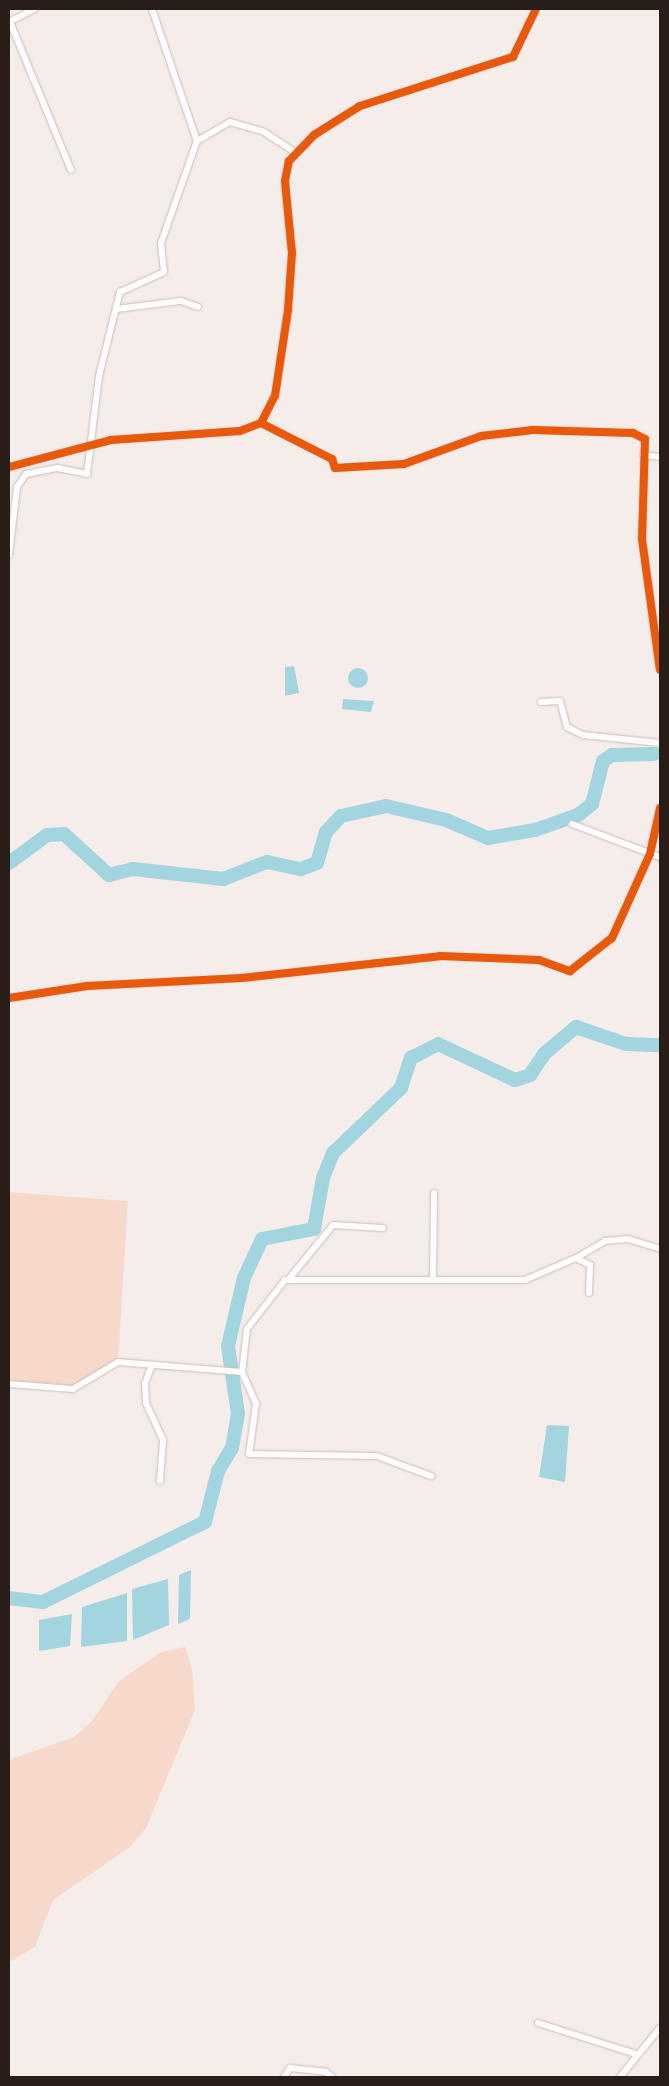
<!DOCTYPE html>
<html>
<head>
<meta charset="utf-8">
<style>
	body { margin:0 }
	#map { position:relative; width:669px; height:2086px; overflow:hidden; background:#f5edea; font-family:"Work Sans",sans-serif }
	div>[style] { position:absolute }
	.green>* { inset:0; background:#f7d9cb }
	.water>* { inset:0; background:#a2d5df }
	.round { border-radius:50% }
	.river>* { height:14px; margin:-7px; padding:0 7px; transform-origin:7px; border-radius:7px; background:#a2d5df }
	.roads { filter:drop-shadow(0 0 1px #c8bfbb) drop-shadow(0 0 1px #c8bfbb) }
	.minor>* { height:6px; margin:-3px; padding:0 3px; transform-origin:3px; border-radius:3px; background:#fefcfc }
	.cycleway>* { height:8px; margin:-4px; padding:0 4px; transform-origin:4px; border-radius:4px; background:#e8590c }
	span { translate:-50% -50%; white-space:nowrap; text-align:center; line-height:1.15; -webkit-text-stroke:5px #fff; paint-order:stroke }
	.frame { position:absolute; inset:0; border:10px solid #291d17; pointer-events:none }
</style>
</head>
<body>
<div id="map">
	<div class="green">
		<i style="clip-path:polygon(9px 1192px,128px 1201px,118px 1362px,73px 1389px,9px 1384px)"></i>
		<i style="clip-path:polygon(185px 1647px,192px 1669px,195px 1710px,146px 1828px,130px 1847px,53px 1900px,35px 1947px,9px 1962px,9px 1760px,74px 1737px,92px 1721px,118px 1682px,161px 1652px)"></i>
	</div>
	<div class="water">
		<i style="clip-path:polygon(294px 666px,299px 693px,285px 696px,285px 667px)"></i>
		<i class="round" style="left:348px;top:668px;width:20px;height:20px"></i>
		<i style="clip-path:polygon(343px 699px,374px 701px,371px 712px,342px 709px)"></i>
		<i style="clip-path:polygon(547px 1425px,569px 1426px,565px 1482px,539px 1477px)"></i>
		<i style="clip-path:polygon(191px 1570px,190px 1619px,178px 1624px,179px 1575px)"></i>
		<i style="clip-path:polygon(168px 1579px,169px 1625px,133px 1640px,132px 1589px)"></i>
		<i style="clip-path:polygon(127px 1593px,127px 1641px,81px 1647px,82px 1607px)"></i>
		<i style="clip-path:polygon(72px 1614px,70px 1646px,39px 1651px,39px 1620px)"></i>
	</div>
	<div class="river">
		<i style="left:9px;top:863px;width:47px;rotate:-36.4deg"></i>
		<i style="left:47px;top:835px;width:17px;rotate:-3deg"></i>
		<i style="left:64px;top:834px;width:61px;rotate:42.3deg"></i>
		<i style="left:109px;top:875px;width:25px;rotate:-14deg"></i>
		<i style="left:133px;top:869px;width:91px;rotate:6.3deg"></i>
		<i style="left:223px;top:879px;width:47px;rotate:-21.1deg"></i>
		<i style="left:267px;top:862px;width:35px;rotate:12deg"></i>
		<i style="left:301px;top:869px;width:17px;rotate:-21deg"></i>
		<i style="left:317px;top:863px;width:32px;rotate:-74deg"></i>
		<i style="left:326px;top:832px;width:22px;rotate:-47deg"></i>
		<i style="left:341px;top:816px;width:46px;rotate:-12.5deg"></i>
		<i style="left:386px;top:806px;width:62px;rotate:13.1deg"></i>
		<i style="left:446px;top:820px;width:46px;rotate:23.2deg"></i>
		<i style="left:488px;top:838px;width:48px;rotate:-9.7deg"></i>
		<i style="left:535px;top:830px;width:46px;rotate:-19.2deg"></i>
		<i style="left:578px;top:815px;width:18px;rotate:-38deg"></i>
		<i style="left:592px;top:804px;width:44px;rotate:-75.7deg"></i>
		<i style="left:603px;top:761px;width:11px;rotate:-34deg"></i>
		<i style="left:612px;top:755px;width:42px;rotate:-1.4deg"></i>
		<i style="left:9px;top:1598px;width:34px;rotate:7deg"></i>
		<i style="left:43px;top:1602px;width:181px;rotate:-26.3deg"></i>
		<i style="left:205px;top:1522px;width:53px;rotate:-75.7deg"></i>
		<i style="left:218px;top:1471px;width:27px;rotate:-59deg"></i>
		<i style="left:232px;top:1448px;width:35px;rotate:-80deg"></i>
		<i style="left:238px;top:1414px;width:69px;rotate:-98.4deg"></i>
		<i style="left:228px;top:1346px;width:70px;rotate:-76.8deg"></i>
		<i style="left:244px;top:1278px;width:43px;rotate:-65.2deg"></i>
		<i style="left:262px;top:1239px;width:53px;rotate:-10.9deg"></i>
		<i style="left:314px;top:1229px;width:52px;rotate:-80deg"></i>
		<i style="left:323px;top:1178px;width:27px;rotate:-68deg"></i>
		<i style="left:333px;top:1153px;width:94px;rotate:-43.7deg"></i>
		<i style="left:401px;top:1088px;width:32px;rotate:-72deg"></i>
		<i style="left:411px;top:1058px;width:30px;rotate:-27deg"></i>
		<i style="left:438px;top:1044px;width:85px;rotate:25.1deg"></i>
		<i style="left:515px;top:1080px;width:16px;rotate:-18deg"></i>
		<i style="left:530px;top:1075px;width:25px;rotate:-56deg"></i>
		<i style="left:544px;top:1054px;width:42px;rotate:-40.2deg"></i>
		<i style="left:576px;top:1027px;width:53px;rotate:18.8deg"></i>
		<i style="left:626px;top:1044px;width:34px;rotate:2deg"></i>
	</div>
	<div class="roads">
		<div class="minor">
			<i style="left:152px;top:9px;width:139px;rotate:71.2deg"></i>
			<i style="left:9px;top:22px;width:29px;rotate:-27deg"></i>
			<i style="left:10px;top:22px;width:160px;rotate:67.6deg"></i>
			<i style="left:116px;top:309px;width:65px;rotate:-7deg"></i>
			<i style="left:181px;top:301px;width:18px;rotate:19deg"></i>
			<i style="left:261px;top:423px;width:80px;rotate:26.9deg"></i>
			<i style="left:332px;top:459px;width:9px;rotate:72deg"></i>
			<i style="left:335px;top:468px;width:69px;rotate:-3.3deg"></i>
			<i style="left:404px;top:464px;width:82px;rotate:-20deg"></i>
			<i style="left:481px;top:436px;width:52px;rotate:-6.6deg"></i>
			<i style="left:533px;top:430px;width:100px;rotate:1.7deg"></i>
			<i style="left:633px;top:433px;width:13px;rotate:27deg"></i>
			<i style="left:645px;top:439px;width:100px;rotate:91.7deg"></i>
			<i style="left:642px;top:539px;width:132px;rotate:82.2deg"></i>
			<i style="left:643px;top:455px;width:17px;rotate:7deg"></i>
			<i style="left:9px;top:467px;width:106px;rotate:-14.8deg"></i>
			<i style="left:111px;top:440px;width:129px;rotate:-4deg"></i>
			<i style="left:240px;top:431px;width:22px;rotate:-21deg"></i>
			<i style="left:261px;top:423px;width:30px;rotate:-63deg"></i>
			<i style="left:275px;top:396px;width:87px;rotate:-81.4deg"></i>
			<i style="left:288px;top:310px;width:57px;rotate:-86deg"></i>
			<i style="left:292px;top:253px;width:72px;rotate:-95.6deg"></i>
			<i style="left:285px;top:181px;width:20px;rotate:-79deg"></i>
			<i style="left:289px;top:161px;width:36px;rotate:-46deg"></i>
			<i style="left:314px;top:135px;width:54px;rotate:-32.2deg"></i>
			<i style="left:360px;top:106px;width:161px;rotate:-17.8deg"></i>
			<i style="left:513px;top:57px;width:53px;rotate:-64.4deg"></i>
			<i style="left:9px;top:555px;width:68px;rotate:-83.3deg"></i>
			<i style="left:17px;top:487px;width:16px;rotate:-55deg"></i>
			<i style="left:26px;top:474px;width:32px;rotate:-11deg"></i>
			<i style="left:57px;top:468px;width:31px;rotate:11deg"></i>
			<i style="left:87px;top:474px;width:99px;rotate:-83deg"></i>
			<i style="left:99px;top:376px;width:87px;rotate:-76deg"></i>
			<i style="left:120px;top:292px;width:48px;rotate:-24.4deg"></i>
			<i style="left:164px;top:272px;width:29px;rotate:-96deg"></i>
			<i style="left:161px;top:243px;width:108px;rotate:-70.6deg"></i>
			<i style="left:197px;top:141px;width:38px;rotate:-30deg"></i>
			<i style="left:230px;top:122px;width:35px;rotate:16deg"></i>
			<i style="left:264px;top:132px;width:37px;rotate:33deg"></i>
			<i style="left:541px;top:702px;width:19px;rotate:-3deg"></i>
			<i style="left:560px;top:701px;width:27px;rotate:75deg"></i>
			<i style="left:567px;top:727px;width:18px;rotate:27deg"></i>
			<i style="left:583px;top:735px;width:77px;rotate:5.9deg"></i>
			<i style="left:572px;top:824px;width:94px;rotate:20.6deg"></i>
			<i style="left:9px;top:998px;width:79px;rotate:-8.7deg"></i>
			<i style="left:87px;top:986px;width:155px;rotate:-3deg"></i>
			<i style="left:242px;top:978px;width:199px;rotate:-6.3deg"></i>
			<i style="left:440px;top:956px;width:99px;rotate:2.3deg"></i>
			<i style="left:539px;top:960px;width:33px;rotate:20deg"></i>
			<i style="left:570px;top:971px;width:53px;rotate:-38.2deg"></i>
			<i style="left:612px;top:938px;width:92px;rotate:-65.7deg"></i>
			<i style="left:650px;top:854px;width:47px;rotate:-77.7deg"></i>
			<i style="left:576px;top:1258px;width:34px;rotate:-30deg"></i>
			<i style="left:605px;top:1241px;width:23px;rotate:-5deg"></i>
			<i style="left:628px;top:1239px;width:34px;rotate:17deg"></i>
			<i style="left:288px;top:1280px;width:71px;rotate:-50.7deg"></i>
			<i style="left:333px;top:1225px;width:50px;rotate:3.4deg"></i>
			<i style="left:433px;top:1280px;width:87px;rotate:-89.3deg"></i>
			<i style="left:152px;top:1365px;width:19px;rotate:111deg"></i>
			<i style="left:145px;top:1383px;width:20px;rotate:87deg"></i>
			<i style="left:146px;top:1403px;width:41px;rotate:65.3deg"></i>
			<i style="left:163px;top:1440px;width:41px;rotate:94.2deg"></i>
			<i style="left:242px;top:1372px;width:43px;rotate:-83.4deg"></i>
			<i style="left:247px;top:1329px;width:62px;rotate:-52.2deg"></i>
			<i style="left:285px;top:1280px;width:240px"></i>
			<i style="left:525px;top:1280px;width:56px;rotate:-23.3deg"></i>
			<i style="left:576px;top:1258px;width:16px;rotate:27deg"></i>
			<i style="left:590px;top:1265px;width:28px;rotate:92deg"></i>
			<i style="left:9px;top:1384px;width:64px;rotate:4.5deg"></i>
			<i style="left:73px;top:1389px;width:52px;rotate:-31deg"></i>
			<i style="left:118px;top:1362px;width:124px;rotate:4.6deg"></i>
			<i style="left:242px;top:1372px;width:35px;rotate:66deg"></i>
			<i style="left:256px;top:1404px;width:50px;rotate:98deg"></i>
			<i style="left:249px;top:1454px;width:128px;rotate:0.9deg"></i>
			<i style="left:377px;top:1456px;width:58px;rotate:20.3deg"></i>
			<i style="left:538px;top:2023px;width:103px;rotate:17.6deg"></i>
			<i style="left:284px;top:2077px;width:11px;rotate:-56deg"></i>
			<i style="left:290px;top:2068px;width:36px;rotate:6deg"></i>
			<i style="left:326px;top:2072px;width:8px;rotate:40deg"></i>
			<i style="left:620px;top:2077px;width:63px;rotate:-50.8deg"></i>
		</div>
	</div>
	<div class="cycleway">
		<i style="left:261px;top:423px;width:80px;rotate:26.9deg"></i>
		<i style="left:332px;top:459px;width:9px;rotate:72deg"></i>
		<i style="left:335px;top:468px;width:69px;rotate:-3.3deg"></i>
		<i style="left:404px;top:464px;width:82px;rotate:-20deg"></i>
		<i style="left:481px;top:436px;width:52px;rotate:-6.6deg"></i>
		<i style="left:533px;top:430px;width:100px;rotate:1.7deg"></i>
		<i style="left:633px;top:433px;width:13px;rotate:27deg"></i>
		<i style="left:645px;top:439px;width:100px;rotate:91.7deg"></i>
		<i style="left:642px;top:539px;width:132px;rotate:82.2deg"></i>
		<i style="left:9px;top:467px;width:106px;rotate:-14.8deg"></i>
		<i style="left:111px;top:440px;width:129px;rotate:-4deg"></i>
		<i style="left:240px;top:431px;width:22px;rotate:-21deg"></i>
		<i style="left:261px;top:423px;width:30px;rotate:-63deg"></i>
		<i style="left:275px;top:396px;width:87px;rotate:-81.4deg"></i>
		<i style="left:288px;top:310px;width:57px;rotate:-86deg"></i>
		<i style="left:292px;top:253px;width:72px;rotate:-95.6deg"></i>
		<i style="left:285px;top:181px;width:20px;rotate:-79deg"></i>
		<i style="left:289px;top:161px;width:36px;rotate:-46deg"></i>
		<i style="left:314px;top:135px;width:54px;rotate:-32.2deg"></i>
		<i style="left:360px;top:106px;width:161px;rotate:-17.8deg"></i>
		<i style="left:513px;top:57px;width:53px;rotate:-64.4deg"></i>
		<i style="left:9px;top:998px;width:79px;rotate:-8.7deg"></i>
		<i style="left:87px;top:986px;width:155px;rotate:-3deg"></i>
		<i style="left:242px;top:978px;width:199px;rotate:-6.3deg"></i>
		<i style="left:440px;top:956px;width:99px;rotate:2.3deg"></i>
		<i style="left:539px;top:960px;width:33px;rotate:20deg"></i>
		<i style="left:570px;top:971px;width:53px;rotate:-38.2deg"></i>
		<i style="left:612px;top:938px;width:92px;rotate:-65.7deg"></i>
		<i style="left:650px;top:854px;width:47px;rotate:-77.7deg"></i>
	</div>
	<div class="frame"></div>
</div>
</body>
</html>
